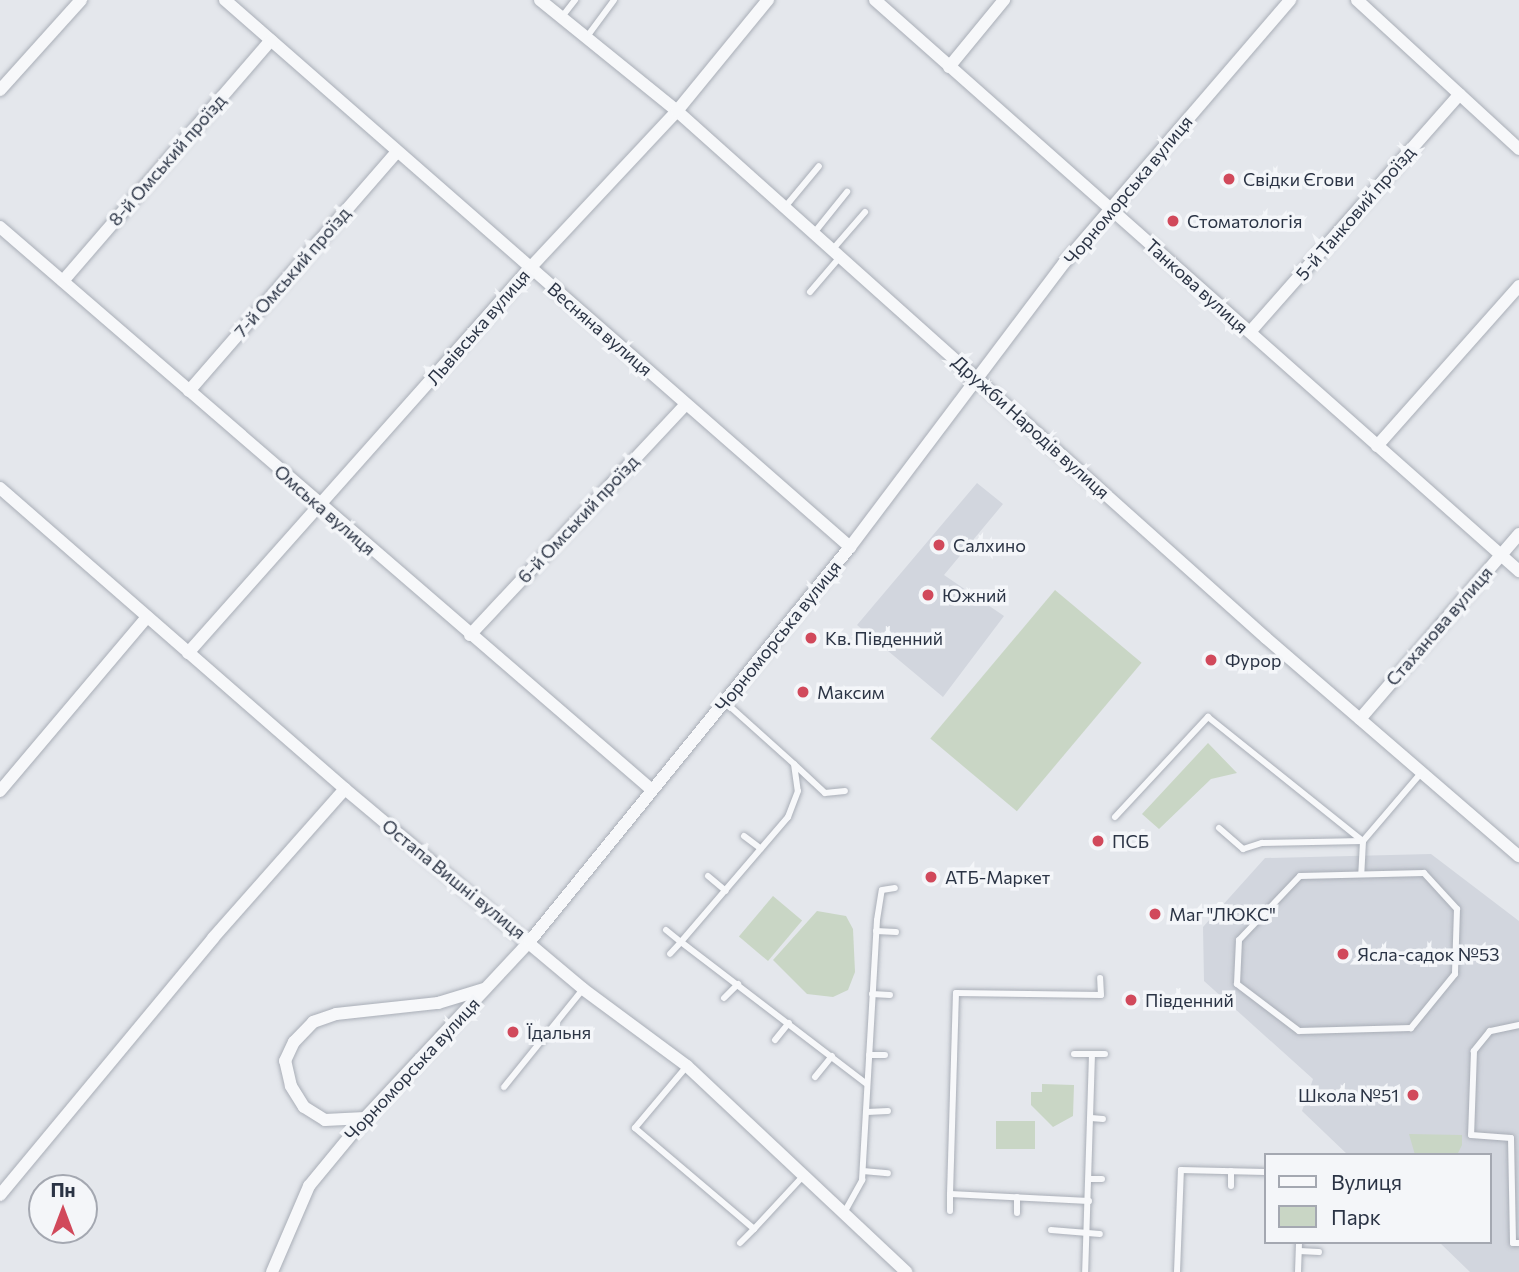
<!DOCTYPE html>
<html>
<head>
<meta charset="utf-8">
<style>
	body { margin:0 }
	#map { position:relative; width:1519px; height:1272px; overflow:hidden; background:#e4e7ec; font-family:Commissioner,sans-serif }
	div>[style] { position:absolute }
	.built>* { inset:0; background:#d2d6de }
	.green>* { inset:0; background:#c9d6c5; transform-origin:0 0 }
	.roads { filter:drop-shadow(0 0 2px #a9aeb7) drop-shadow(0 0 2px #a9aeb7) }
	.lane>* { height:6px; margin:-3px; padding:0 3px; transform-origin:3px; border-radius:3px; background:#f7f8fa }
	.street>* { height:12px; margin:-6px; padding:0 6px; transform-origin:6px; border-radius:6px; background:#f7f8fa }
	.dots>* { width:19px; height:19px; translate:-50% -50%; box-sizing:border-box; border:4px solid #f4f6f9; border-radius:50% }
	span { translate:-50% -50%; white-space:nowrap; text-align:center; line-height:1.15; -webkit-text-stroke:7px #f4f6f9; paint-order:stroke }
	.street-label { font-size:18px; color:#2b3445 }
	.poi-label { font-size:18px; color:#2b3445 }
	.left { translate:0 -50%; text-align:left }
	.right { translate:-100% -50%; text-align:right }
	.legend { position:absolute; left:1264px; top:1153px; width:228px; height:91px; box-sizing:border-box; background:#f4f6f9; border:2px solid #a4a8b1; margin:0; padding:9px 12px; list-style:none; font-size:21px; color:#2b3445 }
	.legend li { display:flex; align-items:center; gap:14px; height:35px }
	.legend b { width:35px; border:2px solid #a4a8b1 }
	.north { position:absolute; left:28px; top:1174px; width:70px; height:70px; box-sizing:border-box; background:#f4f6f9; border:2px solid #a4a8b1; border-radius:50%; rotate:0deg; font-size:19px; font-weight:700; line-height:28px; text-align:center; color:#2b3445 }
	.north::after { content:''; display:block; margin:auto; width:24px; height:32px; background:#d1495b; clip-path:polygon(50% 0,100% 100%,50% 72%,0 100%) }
</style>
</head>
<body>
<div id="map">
	<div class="built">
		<i style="clip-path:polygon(977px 483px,1003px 504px,944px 575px,1004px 616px,943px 697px,857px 625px)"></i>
		<i style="clip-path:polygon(1431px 854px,1519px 921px,1519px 1272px,1470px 1272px,1439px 1242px,1489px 1242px,1489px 1155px,1348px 1155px,1302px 1111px,1313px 1079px,1204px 981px,1203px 927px,1265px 858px)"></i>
	</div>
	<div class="green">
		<i style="left:1055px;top:590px;width:113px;height:194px;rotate:40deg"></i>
		<i style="clip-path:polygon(1208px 743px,1237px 773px,1211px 779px,1159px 829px,1142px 814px)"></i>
		<i style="left:773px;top:896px;width:38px;height:53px;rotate:40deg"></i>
		<i style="clip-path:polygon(817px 911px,846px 916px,853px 929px,855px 972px,848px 990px,833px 997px,807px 994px,773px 960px)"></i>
		<i style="clip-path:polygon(1042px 1084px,1074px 1085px,1073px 1116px,1053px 1127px,1031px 1105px,1031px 1092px,1042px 1092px)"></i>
		<i style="left:996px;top:1121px;width:39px;height:28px"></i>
		<i style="clip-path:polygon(1409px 1134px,1462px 1135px,1462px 1145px,1457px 1155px,1415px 1155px)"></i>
	</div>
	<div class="roads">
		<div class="lane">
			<i style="left:561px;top:18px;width:23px;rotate:-52deg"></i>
			<i style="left:586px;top:38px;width:47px;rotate:-53.6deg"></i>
			<i style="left:785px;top:207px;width:53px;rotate:-50.3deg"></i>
			<i style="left:814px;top:233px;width:53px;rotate:-51.2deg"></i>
			<i style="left:833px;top:249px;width:49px;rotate:-49.1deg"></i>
			<i style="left:810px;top:292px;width:46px;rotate:-49.4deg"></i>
			<i style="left:725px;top:702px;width:93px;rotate:41.9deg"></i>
			<i style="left:794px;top:764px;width:27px;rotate:82deg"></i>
			<i style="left:798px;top:791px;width:28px;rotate:111deg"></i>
			<i style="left:788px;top:817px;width:165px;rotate:130.6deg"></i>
			<i style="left:681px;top:942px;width:234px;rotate:37.4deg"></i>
			<i style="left:795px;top:765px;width:41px;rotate:43deg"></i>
			<i style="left:825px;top:793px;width:20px;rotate:-6deg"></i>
			<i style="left:1115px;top:817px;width:137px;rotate:-47.1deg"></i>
			<i style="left:1208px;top:717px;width:198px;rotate:38.7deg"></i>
			<i style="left:1363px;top:841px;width:91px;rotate:-49.5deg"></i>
			<i style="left:1219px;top:828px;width:32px;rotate:41deg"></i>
			<i style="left:1243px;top:849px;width:20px;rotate:-18deg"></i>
			<i style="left:1262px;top:843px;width:101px;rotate:-1.1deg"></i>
			<i style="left:1363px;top:841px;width:33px;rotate:93deg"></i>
			<i style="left:744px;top:836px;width:21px;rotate:37deg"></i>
			<i style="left:1424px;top:873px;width:49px;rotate:47.5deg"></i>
			<i style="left:1457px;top:909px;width:65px;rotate:91.8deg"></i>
			<i style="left:1455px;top:974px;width:70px;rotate:129.2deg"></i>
			<i style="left:1411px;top:1028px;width:112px;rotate:178.5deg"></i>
			<i style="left:1299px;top:1031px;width:78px;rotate:-142.8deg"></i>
			<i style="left:1237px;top:984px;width:44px;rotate:-87.4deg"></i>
			<i style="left:1239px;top:940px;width:88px;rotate:-46.4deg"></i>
			<i style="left:1300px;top:876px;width:124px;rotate:-1.4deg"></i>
			<i style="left:708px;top:876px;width:23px;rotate:40deg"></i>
			<i style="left:666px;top:930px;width:19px;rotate:39deg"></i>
			<i style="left:681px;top:942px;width:16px;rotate:133deg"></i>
			<i style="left:876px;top:931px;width:20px;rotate:3deg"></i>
			<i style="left:872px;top:994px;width:18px;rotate:3deg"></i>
			<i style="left:724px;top:998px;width:20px;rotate:-45deg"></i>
			<i style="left:1519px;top:1025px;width:30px;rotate:168deg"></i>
			<i style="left:1490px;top:1031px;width:26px;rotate:129deg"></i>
			<i style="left:1474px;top:1051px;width:84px;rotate:92deg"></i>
			<i style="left:1471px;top:1135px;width:40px;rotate:4.3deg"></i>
			<i style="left:1511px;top:1138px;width:105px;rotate:88.9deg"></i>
			<i style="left:1513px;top:1243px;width:6px"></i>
			<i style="left:775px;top:1040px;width:22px;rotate:-51deg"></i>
			<i style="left:1074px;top:1054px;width:18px"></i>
			<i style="left:1092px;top:1054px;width:218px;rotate:91.8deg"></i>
			<i style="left:1092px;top:1054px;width:13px"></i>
			<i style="left:869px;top:1055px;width:16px"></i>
			<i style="left:687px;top:1066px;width:81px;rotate:130deg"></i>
			<i style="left:635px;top:1128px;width:156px;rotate:40.3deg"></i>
			<i style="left:754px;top:1229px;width:74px;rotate:-47.2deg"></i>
			<i style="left:815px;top:1077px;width:27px;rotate:-51deg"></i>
			<i style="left:504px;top:1087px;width:126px;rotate:-51.1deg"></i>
			<i style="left:867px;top:1112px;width:21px;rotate:-3deg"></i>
			<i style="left:1091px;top:1118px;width:12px;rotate:5deg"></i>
			<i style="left:863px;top:1171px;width:25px;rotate:5deg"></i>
			<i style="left:1089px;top:1179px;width:13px"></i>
			<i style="left:1231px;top:1186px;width:15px;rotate:-90deg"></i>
			<i style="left:950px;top:1194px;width:17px;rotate:90deg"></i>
			<i style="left:1017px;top:1197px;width:16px;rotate:90deg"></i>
			<i style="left:1089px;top:1201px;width:139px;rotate:-177.1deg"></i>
			<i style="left:950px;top:1194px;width:201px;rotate:-88.3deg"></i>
			<i style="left:956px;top:993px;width:145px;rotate:0.8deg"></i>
			<i style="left:1101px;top:995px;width:17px;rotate:-93deg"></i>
			<i style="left:844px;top:1213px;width:38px;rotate:-61deg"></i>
			<i style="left:862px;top:1180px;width:260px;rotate:-86.7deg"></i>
			<i style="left:877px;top:920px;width:30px;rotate:-81deg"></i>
			<i style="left:882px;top:890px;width:13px;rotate:-9deg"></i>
			<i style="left:1051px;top:1230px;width:49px;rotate:4.7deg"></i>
			<i style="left:740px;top:1243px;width:20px;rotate:-45deg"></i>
			<i style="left:1299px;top:1251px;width:20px;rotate:3deg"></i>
			<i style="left:1177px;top:1272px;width:102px;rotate:-87.8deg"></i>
			<i style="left:1181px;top:1170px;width:84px;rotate:1.4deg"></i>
			<i style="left:1298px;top:1272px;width:30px;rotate:-88deg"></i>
		</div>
		<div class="street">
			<i style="left:225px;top:0;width:831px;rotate:41.19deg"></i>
			<i style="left:540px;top:0;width:176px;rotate:39deg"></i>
			<i style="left:677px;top:111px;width:790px;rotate:41.82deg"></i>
			<i style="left:1266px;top:638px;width:334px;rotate:40.8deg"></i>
			<i style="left:875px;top:0;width:861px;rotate:41.56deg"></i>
			<i style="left:1357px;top:0;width:220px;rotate:42.6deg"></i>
			<i style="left:949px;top:67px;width:87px;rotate:-50.6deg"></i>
			<i style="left:0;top:90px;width:121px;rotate:-48deg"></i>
			<i style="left:0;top:227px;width:861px;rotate:40.81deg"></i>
			<i style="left:63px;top:281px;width:318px;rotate:-49.2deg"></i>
			<i style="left:1250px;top:332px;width:317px;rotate:-48.6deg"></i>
			<i style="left:189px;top:391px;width:315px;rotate:-49deg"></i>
			<i style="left:1377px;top:446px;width:214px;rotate:-48.4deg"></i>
			<i style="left:0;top:488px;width:458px;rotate:41.1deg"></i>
			<i style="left:345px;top:789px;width:311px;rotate:40deg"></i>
			<i style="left:583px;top:989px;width:129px;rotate:36.5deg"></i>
			<i style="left:687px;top:1066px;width:301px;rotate:43.2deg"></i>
			<i style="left:470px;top:635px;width:316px;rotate:-46.9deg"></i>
			<i style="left:188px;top:653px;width:515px;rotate:-48.38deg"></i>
			<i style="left:530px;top:268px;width:215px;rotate:-46.9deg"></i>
			<i style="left:677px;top:111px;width:144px;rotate:-50.7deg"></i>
			<i style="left:1360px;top:719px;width:244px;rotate:-49.3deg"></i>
			<i style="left:0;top:791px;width:228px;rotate:-49.8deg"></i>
			<i style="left:365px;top:1118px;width:40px;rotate:177.1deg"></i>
			<i style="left:325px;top:1120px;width:25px;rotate:-148deg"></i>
			<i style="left:304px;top:1107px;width:25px;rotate:-122deg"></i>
			<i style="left:291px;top:1086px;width:26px;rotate:-103deg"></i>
			<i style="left:285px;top:1061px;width:21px;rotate:-65deg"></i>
			<i style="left:294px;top:1042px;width:28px;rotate:-46deg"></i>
			<i style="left:313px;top:1022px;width:24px;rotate:-19deg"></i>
			<i style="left:336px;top:1014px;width:103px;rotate:-6.2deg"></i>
			<i style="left:438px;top:1003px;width:48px;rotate:-16.9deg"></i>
			<i style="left:0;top:1195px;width:334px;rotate:-50.3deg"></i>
			<i style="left:213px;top:938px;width:199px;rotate:-48.5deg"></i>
			<i style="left:272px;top:1272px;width:94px;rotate:-66.7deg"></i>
			<i style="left:309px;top:1186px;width:88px;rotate:-50.5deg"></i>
			<i style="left:365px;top:1118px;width:242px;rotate:-47deg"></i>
			<i style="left:530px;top:941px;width:508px;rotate:-50.92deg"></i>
			<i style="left:850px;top:547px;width:356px;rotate:-53deg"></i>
			<i style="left:1064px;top:263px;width:347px;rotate:-49.3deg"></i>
		</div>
	</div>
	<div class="dots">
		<i style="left:1229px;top:179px;background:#d1495b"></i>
		<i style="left:1173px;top:221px;background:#d1495b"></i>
		<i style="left:939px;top:545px;background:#d1495b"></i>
		<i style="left:928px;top:595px;background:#d1495b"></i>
		<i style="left:811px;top:638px;background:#d1495b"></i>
		<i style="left:1211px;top:660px;background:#d1495b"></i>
		<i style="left:803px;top:692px;background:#d1495b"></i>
		<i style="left:1098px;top:841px;background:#d1495b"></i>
		<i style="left:931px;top:877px;background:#d1495b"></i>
		<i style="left:1155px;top:914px;background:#d1495b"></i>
		<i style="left:1343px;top:954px;background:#d1495b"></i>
		<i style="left:1131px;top:1000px;background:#d1495b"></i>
		<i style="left:513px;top:1032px;background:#d1495b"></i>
		<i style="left:1413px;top:1095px;background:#d1495b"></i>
	</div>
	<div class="street-label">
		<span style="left:167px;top:160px;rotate:-49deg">8-й Омський проїзд</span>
		<span style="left:1128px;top:190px;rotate:-50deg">Чорноморська вулиця</span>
		<span style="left:1355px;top:213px;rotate:-49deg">5-й Танковий проїзд</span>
		<span style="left:292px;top:272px;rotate:-49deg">7-й Омський проїзд</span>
		<span style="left:1197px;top:286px;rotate:42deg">Танкова вулиця</span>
		<span style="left:478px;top:327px;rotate:-49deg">Львівська вулиця</span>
		<span style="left:600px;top:329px;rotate:41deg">Весняна вулиця</span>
		<span style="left:1031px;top:427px;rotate:42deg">Дружби Народів вулиця</span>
		<span style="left:325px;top:510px;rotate:41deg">Омська вулиця</span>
		<span style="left:578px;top:519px;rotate:-47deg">6-й Омський проїзд</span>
		<span style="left:1439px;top:626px;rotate:-49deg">Стаханова вулиця</span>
		<span style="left:778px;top:636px;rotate:-51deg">Чорноморська вулиця</span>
		<span style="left:454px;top:879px;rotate:39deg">Остапа Вишні вулиця</span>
		<span style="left:412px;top:1069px;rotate:-47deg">Чорноморська вулиця</span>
	</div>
	<div class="poi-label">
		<span class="left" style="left:1243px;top:179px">Свідки Єгови</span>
		<span class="left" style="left:1187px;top:221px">Стоматологія</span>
		<span class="left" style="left:953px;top:545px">Салхино</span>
		<span class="left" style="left:942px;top:595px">Южний</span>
		<span class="left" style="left:825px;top:638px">Кв. Південний</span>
		<span class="left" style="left:1225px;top:660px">Фурор</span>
		<span class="left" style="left:817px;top:692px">Максим</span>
		<span class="left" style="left:1112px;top:841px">ПСБ</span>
		<span class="left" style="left:945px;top:877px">АТБ-Маркет</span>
		<span class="left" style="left:1169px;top:914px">Маг "ЛЮКС"</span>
		<span class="left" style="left:1357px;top:954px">Ясла-садок №53</span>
		<span class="left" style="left:1145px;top:1000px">Південний</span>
		<span class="left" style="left:527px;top:1032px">Їдальня</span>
		<span class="right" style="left:1399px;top:1095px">Школа №51</span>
	</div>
	<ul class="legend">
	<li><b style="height:9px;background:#f7f8fa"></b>Вулиця</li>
	<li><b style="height:19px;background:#c9d6c5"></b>Парк</li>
	</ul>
	<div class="north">Пн</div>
</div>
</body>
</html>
